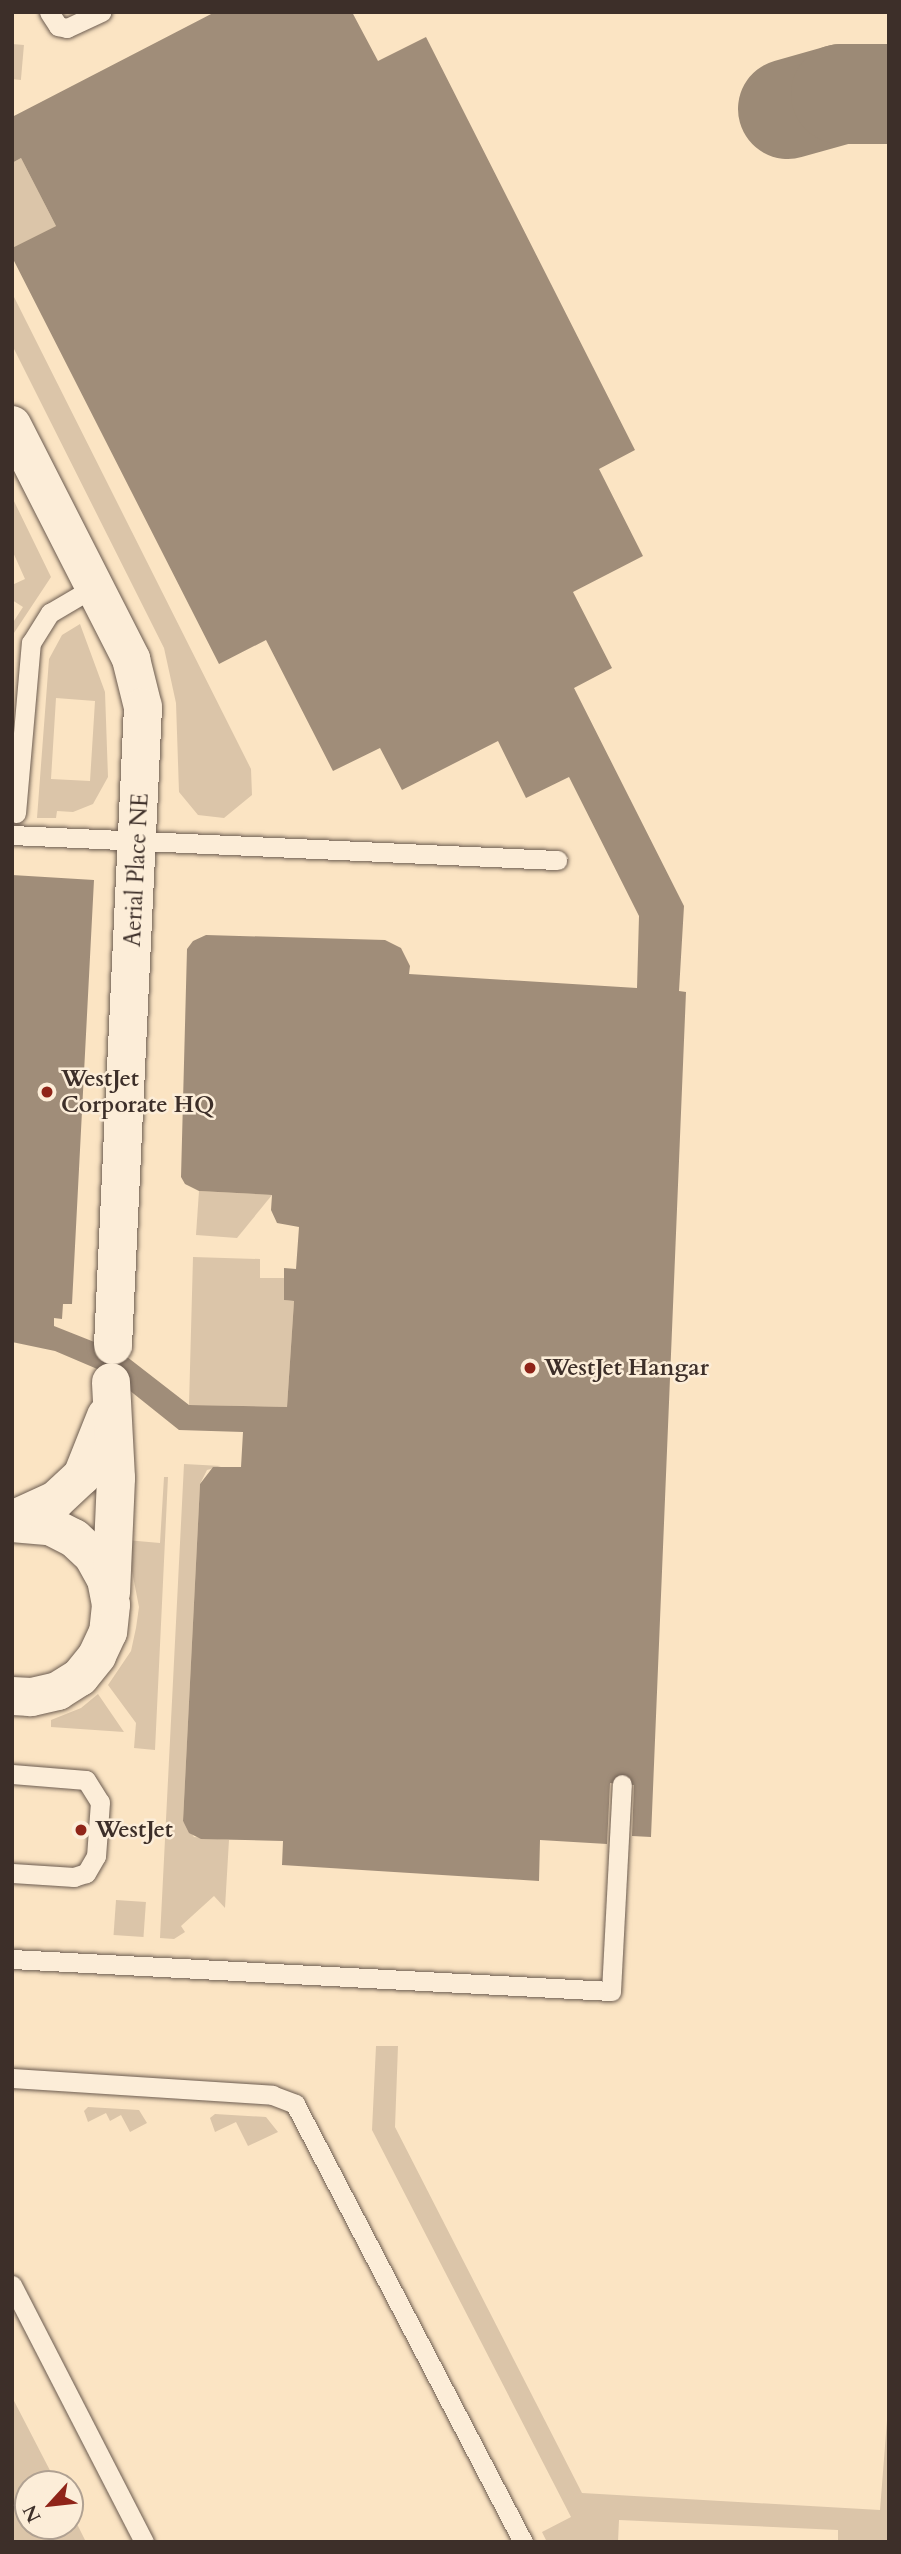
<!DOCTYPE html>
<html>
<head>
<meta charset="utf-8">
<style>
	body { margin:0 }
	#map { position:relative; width:901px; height:2554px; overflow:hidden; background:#fbe4c3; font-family:Cardo,serif }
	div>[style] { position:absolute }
	.green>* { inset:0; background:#dbc5a9; transform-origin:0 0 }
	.taxiway>* { height:100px; margin:-50px; padding:0 50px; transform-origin:50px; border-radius:50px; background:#9c8a76 }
	.building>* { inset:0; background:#a08d79 }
	.roads { filter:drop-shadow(0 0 2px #6c5c50) drop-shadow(0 0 2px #6c5c50) }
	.service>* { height:19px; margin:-9.5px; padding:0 9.5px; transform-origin:9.5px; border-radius:9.5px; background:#fcedd8 }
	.minor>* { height:38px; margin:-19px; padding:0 19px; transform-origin:19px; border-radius:19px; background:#fcedd8 }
	.dots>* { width:19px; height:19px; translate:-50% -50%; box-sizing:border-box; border:4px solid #fcedd8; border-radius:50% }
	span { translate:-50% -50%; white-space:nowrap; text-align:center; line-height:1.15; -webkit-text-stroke:5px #fcedd8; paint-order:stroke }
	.street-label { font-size:23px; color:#3d2f29 }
	.poi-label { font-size:23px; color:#3d2f29; font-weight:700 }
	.left { translate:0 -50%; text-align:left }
	.frame { position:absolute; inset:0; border:14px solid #3d2f29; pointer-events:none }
	.north { position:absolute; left:14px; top:2470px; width:70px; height:70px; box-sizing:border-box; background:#fcedd8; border:2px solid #b0a192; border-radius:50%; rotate:243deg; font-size:19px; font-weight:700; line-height:28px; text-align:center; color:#3d2f29 }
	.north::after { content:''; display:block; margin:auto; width:24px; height:32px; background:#8f2418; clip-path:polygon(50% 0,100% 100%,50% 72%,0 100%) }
</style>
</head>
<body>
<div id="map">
	<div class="green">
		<i style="left:12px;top:44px;width:12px;height:35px;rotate:5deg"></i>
		<i style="clip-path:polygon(21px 158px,56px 226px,12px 248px,12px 163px)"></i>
		<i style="clip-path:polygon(12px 293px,251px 769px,252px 795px,224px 818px,198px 815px,179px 792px,176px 703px,164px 648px,12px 345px)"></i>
		<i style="clip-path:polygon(12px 497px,51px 577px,12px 636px,12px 624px,23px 607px,12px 600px,12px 585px,25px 579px,12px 550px)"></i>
		<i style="clip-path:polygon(evenodd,80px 624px,105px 692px,108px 777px,93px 804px,73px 812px,57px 811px,56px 818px,37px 818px,49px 659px,62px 635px,80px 624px,56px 698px,95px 701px,90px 781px,51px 779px,56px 698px)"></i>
		<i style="clip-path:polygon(199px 1191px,272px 1195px,237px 1238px,196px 1235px)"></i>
		<i style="clip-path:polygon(193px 1257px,260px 1259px,260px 1278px,284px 1278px,284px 1300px,294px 1301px,287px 1407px,189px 1405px)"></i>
		<i style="clip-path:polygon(184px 1464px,221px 1466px,207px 1470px,200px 1484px,183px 1821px,194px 1837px,229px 1840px,225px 1908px,214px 1896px,181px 1926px,185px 1932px,174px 1939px,160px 1938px)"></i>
		<i style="clip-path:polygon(164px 1477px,168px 1477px,155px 1750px,134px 1748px,136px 1723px,108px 1685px,131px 1651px,136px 1628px,139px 1607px,126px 1540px,160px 1543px)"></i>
		<i style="clip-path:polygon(98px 1694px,124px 1732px,51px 1727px,51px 1720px,81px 1708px)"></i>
		<i style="left:116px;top:1900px;width:30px;height:35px;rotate:4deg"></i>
		<i style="clip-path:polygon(376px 2046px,398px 2046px,395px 2127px,582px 2493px,880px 2510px,889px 2395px,889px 2542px,838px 2542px,838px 2530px,619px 2520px,618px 2542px,547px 2542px,542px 2532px,571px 2517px,372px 2130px)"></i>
		<i style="clip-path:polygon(88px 2107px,139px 2110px,147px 2123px,130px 2132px,121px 2115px,110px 2121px,106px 2113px,88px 2122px,84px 2111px)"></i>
		<i style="clip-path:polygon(215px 2114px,266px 2117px,278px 2132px,248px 2146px,236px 2122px,215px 2132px,210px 2118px)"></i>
		<i style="clip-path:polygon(12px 2397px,57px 2484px,28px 2484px,28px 2526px,70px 2526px,70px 2510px,86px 2542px,12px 2542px)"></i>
	</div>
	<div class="taxiway">
		<i style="left:788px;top:109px;width:55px;rotate:-15.8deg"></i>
		<i style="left:841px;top:94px;width:48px"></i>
	</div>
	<div class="building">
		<i style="clip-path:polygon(215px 12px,352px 12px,378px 61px,426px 37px,635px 450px,599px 469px,643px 556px,573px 592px,612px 668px,574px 688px,684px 906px,679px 991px,686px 992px,651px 1837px,632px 1836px,634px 1785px,610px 1783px,607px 1844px,540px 1840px,539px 1881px,282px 1865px,283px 1841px,201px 1839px,189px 1833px,183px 1821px,200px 1484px,213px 1467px,241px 1467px,243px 1432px,179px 1430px,109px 1374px,55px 1351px,12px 1342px,12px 875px,94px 880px,72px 1304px,63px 1304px,62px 1319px,54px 1318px,54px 1326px,122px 1353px,189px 1405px,287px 1407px,294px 1301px,284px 1300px,284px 1268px,296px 1269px,299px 1227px,277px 1223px,271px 1210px,272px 1195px,199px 1191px,185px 1184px,181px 1177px,187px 949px,193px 941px,206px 935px,385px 940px,401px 948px,410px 966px,409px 974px,637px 988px,639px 916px,569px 777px,526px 798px,498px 741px,402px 790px,380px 748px,333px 771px,266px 640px,219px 664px,12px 257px,12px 248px,56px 226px,21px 158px,12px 163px,12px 117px)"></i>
	</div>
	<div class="roads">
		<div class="service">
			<i style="left:49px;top:12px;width:17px;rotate:57deg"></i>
			<i style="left:58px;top:26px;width:9px;rotate:13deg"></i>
			<i style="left:67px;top:28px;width:38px;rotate:-25deg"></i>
			<i style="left:16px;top:813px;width:171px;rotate:-85deg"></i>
			<i style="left:31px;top:643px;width:36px;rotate:-58deg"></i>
			<i style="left:50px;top:613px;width:53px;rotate:-30.4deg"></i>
			<i style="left:12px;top:835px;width:546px;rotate:2.63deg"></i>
			<i style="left:12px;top:1774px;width:74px;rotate:4.6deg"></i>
			<i style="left:86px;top:1780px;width:26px;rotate:58deg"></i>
			<i style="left:100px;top:1802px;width:54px;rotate:94.2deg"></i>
			<i style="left:96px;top:1856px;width:20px;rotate:120deg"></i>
			<i style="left:86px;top:1873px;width:13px;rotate:162deg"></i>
			<i style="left:74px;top:1877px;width:62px;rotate:-176.3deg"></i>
			<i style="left:12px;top:1959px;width:600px;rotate:3.06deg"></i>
			<i style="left:611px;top:1991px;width:207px;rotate:-87deg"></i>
			<i style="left:12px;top:2078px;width:261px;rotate:3.7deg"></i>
			<i style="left:272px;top:2095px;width:25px;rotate:21deg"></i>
			<i style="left:295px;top:2104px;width:494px;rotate:62.5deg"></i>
			<i style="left:12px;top:2285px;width:289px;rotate:62.8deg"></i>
		</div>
		<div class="minor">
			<i style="left:12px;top:425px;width:263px;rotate:63deg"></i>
			<i style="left:131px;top:659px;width:49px;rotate:76deg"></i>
			<i style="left:143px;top:707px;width:639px;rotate:92.69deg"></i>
			<i style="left:12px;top:1520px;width:48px;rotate:-24.4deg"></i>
			<i style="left:56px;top:1500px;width:35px;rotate:-43deg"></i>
			<i style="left:82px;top:1476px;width:65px;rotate:-68.2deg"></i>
			<i style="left:12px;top:1523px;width:38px;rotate:5deg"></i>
			<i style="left:50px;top:1526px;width:27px;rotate:27deg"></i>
			<i style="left:74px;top:1538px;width:26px;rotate:43deg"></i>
			<i style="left:93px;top:1556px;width:26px;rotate:61deg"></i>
			<i style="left:106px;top:1579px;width:26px;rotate:79deg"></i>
			<i style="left:111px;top:1605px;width:27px;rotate:96deg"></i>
			<i style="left:108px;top:1632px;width:26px;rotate:115deg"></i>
			<i style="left:97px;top:1656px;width:27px;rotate:129deg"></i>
			<i style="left:80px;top:1677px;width:26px;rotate:148deg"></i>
			<i style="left:58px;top:1691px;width:28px;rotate:167deg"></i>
			<i style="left:31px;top:1697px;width:19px;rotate:-177deg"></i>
			<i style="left:111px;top:1593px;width:115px;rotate:-87.5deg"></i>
			<i style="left:116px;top:1478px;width:96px;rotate:-93deg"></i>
		</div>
	</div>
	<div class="dots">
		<i style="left:47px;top:1092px;background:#8f2418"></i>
		<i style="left:530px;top:1368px;background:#8f2418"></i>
		<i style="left:81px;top:1830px;background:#8f2418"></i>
	</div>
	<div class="street-label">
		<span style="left:137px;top:870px;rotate:-87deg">Aerial Place NE</span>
	</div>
	<div class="poi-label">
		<span class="left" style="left:61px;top:1092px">WestJet<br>Corporate HQ</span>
		<span class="left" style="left:544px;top:1368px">WestJet Hangar</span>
		<span class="left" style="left:95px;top:1830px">WestJet</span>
	</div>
	<div class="frame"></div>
	<div class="north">N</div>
</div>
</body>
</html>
